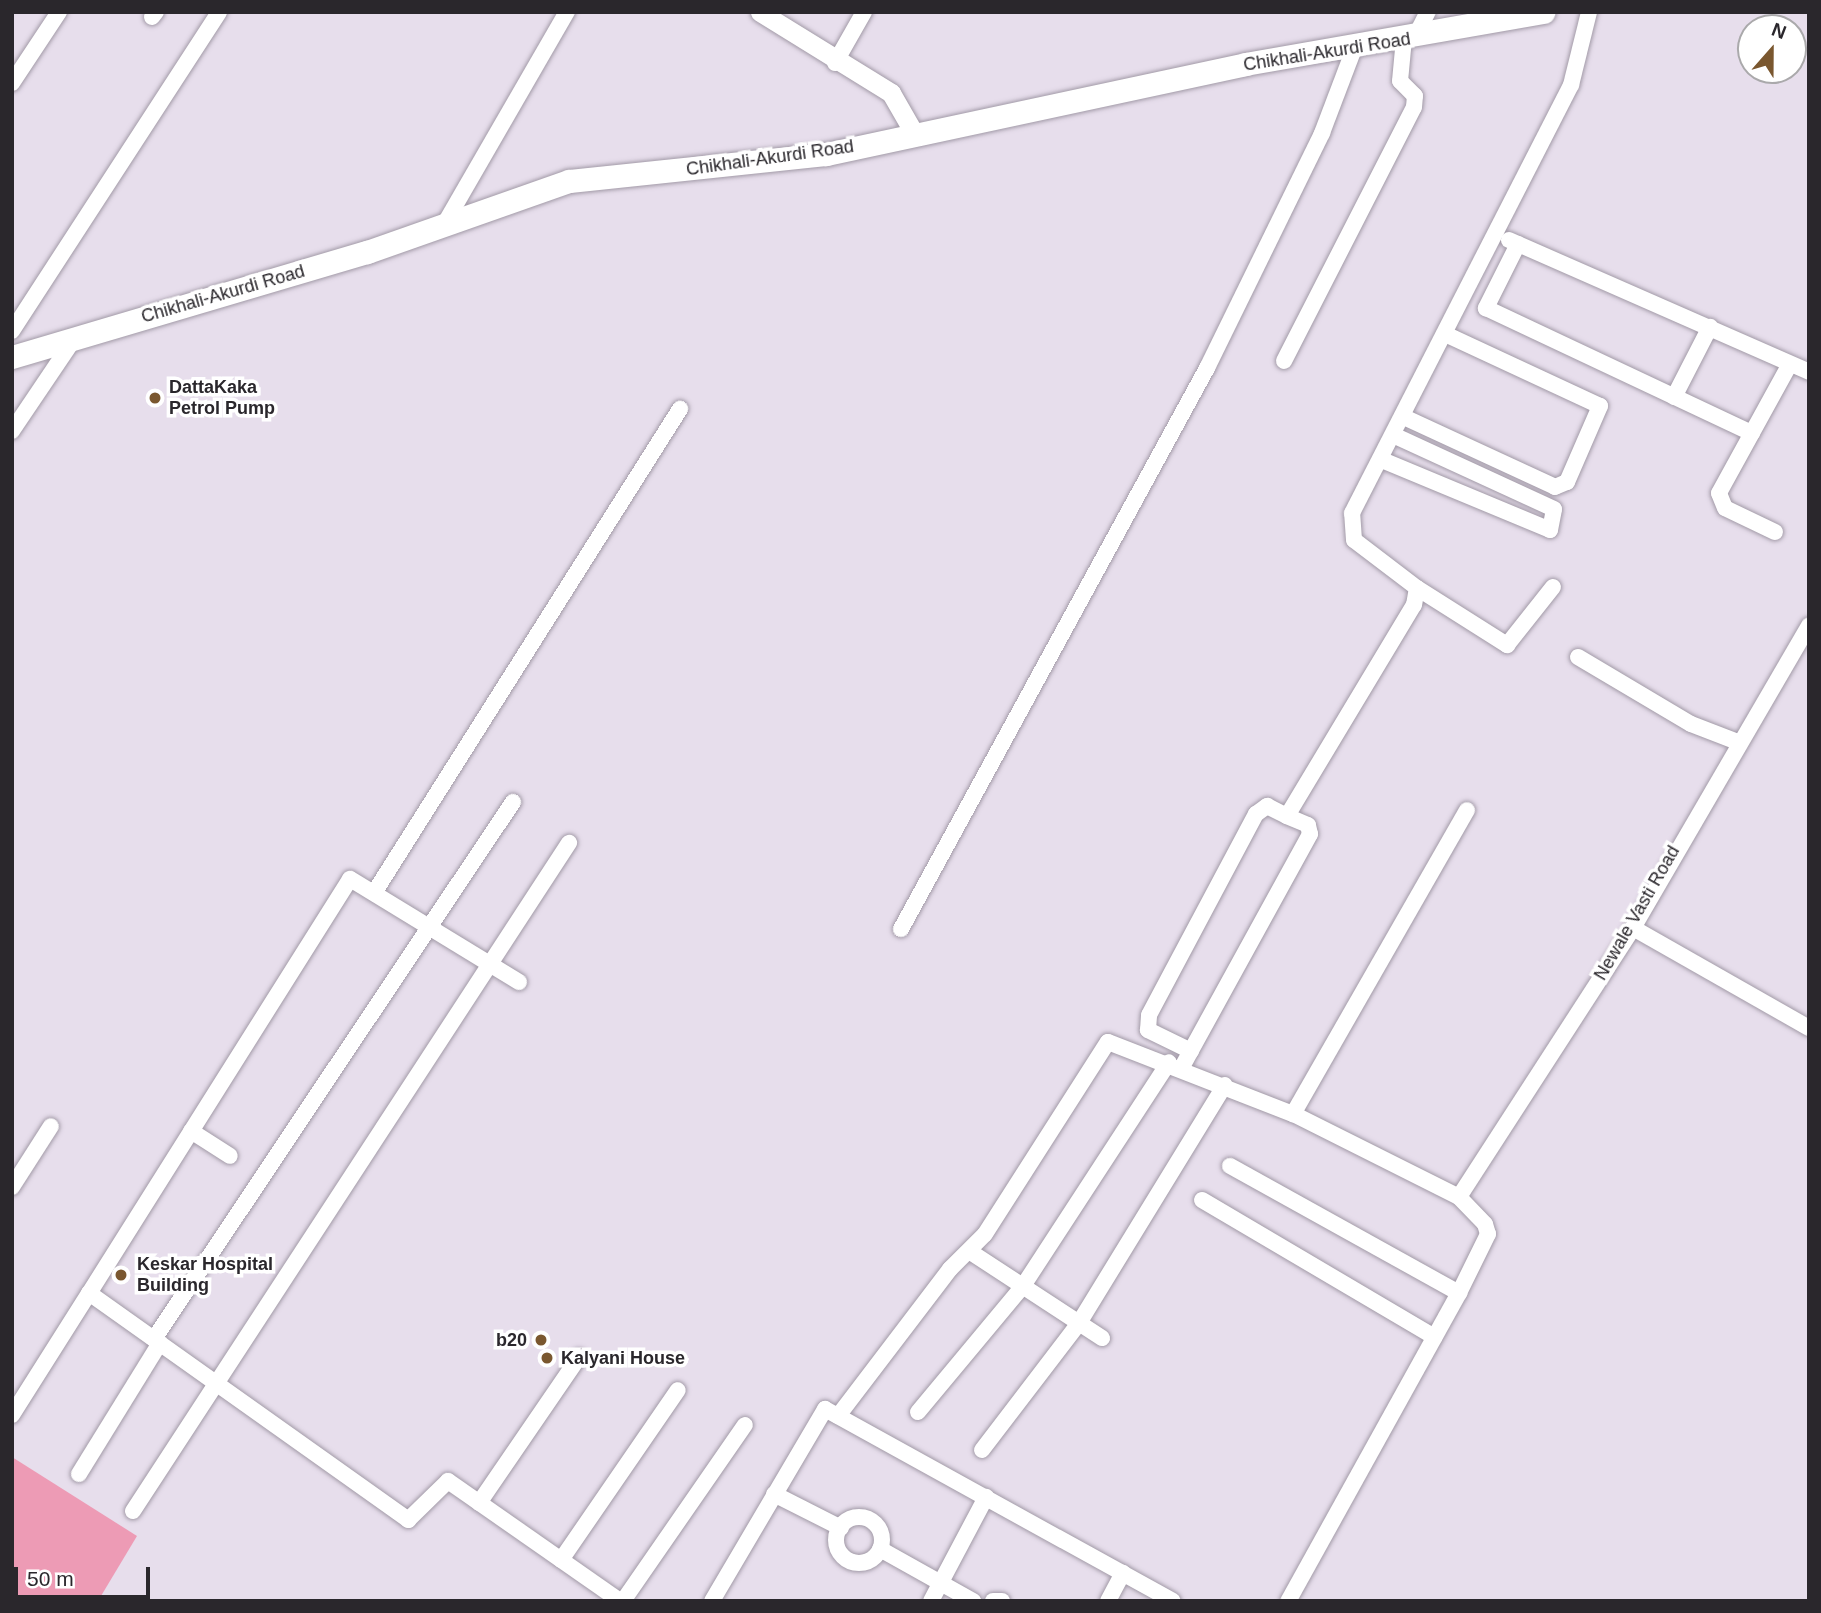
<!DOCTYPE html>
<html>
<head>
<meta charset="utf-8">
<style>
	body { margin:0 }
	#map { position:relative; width:1821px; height:1613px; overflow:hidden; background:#e7deec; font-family:Helvetica,sans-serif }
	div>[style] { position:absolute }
	.green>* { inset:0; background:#ed9bb5 }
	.roads { filter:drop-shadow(0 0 2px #a29aa7) drop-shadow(0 0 2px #a29aa7) }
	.minor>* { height:16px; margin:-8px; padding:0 8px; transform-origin:8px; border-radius:8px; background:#fff }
	.minor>.ring { margin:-8px; padding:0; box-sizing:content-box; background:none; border:16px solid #fff; border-radius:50% }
	.tertiary>* { height:19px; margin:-9.5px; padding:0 9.5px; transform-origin:9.5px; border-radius:9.5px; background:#fff }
	.secondary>* { height:23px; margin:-11.5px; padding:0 11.5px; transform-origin:11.5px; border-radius:11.5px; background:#fff }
	.dots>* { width:19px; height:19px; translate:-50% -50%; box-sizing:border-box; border:4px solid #fff; border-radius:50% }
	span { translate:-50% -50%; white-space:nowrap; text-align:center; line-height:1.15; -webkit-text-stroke:7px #fff; paint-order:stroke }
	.street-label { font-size:18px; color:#2a272c }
	.poi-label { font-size:18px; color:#2a272c; font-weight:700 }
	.left { translate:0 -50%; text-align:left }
	.right { translate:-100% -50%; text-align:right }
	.frame { position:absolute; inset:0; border:14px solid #2a272c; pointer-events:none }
	.north { position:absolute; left:1737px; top:14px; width:70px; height:70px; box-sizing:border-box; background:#fff; border:2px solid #aaa9ab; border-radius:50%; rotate:21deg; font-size:19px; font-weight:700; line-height:28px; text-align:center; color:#2a272c }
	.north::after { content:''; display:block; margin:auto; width:24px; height:32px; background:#7a572f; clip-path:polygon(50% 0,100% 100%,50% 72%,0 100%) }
	.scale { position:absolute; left:14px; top:1567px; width:136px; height:32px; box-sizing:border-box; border:4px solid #2a272c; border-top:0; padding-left:9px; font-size:21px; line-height:24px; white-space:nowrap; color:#2a272c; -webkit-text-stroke:5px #fff; paint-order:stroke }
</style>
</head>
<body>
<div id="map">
	<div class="green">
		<i style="clip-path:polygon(12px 1457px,137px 1536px,98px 1601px,12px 1601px)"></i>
	</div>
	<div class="roads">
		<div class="minor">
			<i style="left:152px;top:17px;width:6px;rotate:-51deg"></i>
			<i style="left:1415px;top:37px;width:28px;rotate:-63deg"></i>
			<i style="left:835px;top:63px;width:59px;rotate:-60.4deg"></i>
			<i style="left:12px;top:83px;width:85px;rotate:-56.5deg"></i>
			<i style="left:445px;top:223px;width:244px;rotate:-60deg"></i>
			<i style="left:1509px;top:240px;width:328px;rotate:23.7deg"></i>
			<i style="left:1518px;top:244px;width:72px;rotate:116.6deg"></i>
			<i style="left:1486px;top:308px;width:294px;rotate:25.2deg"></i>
			<i style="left:12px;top:331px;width:380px;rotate:-57deg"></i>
			<i style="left:1284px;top:361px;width:285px;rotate:-62.9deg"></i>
			<i style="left:1414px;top:107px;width:11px;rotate:-85deg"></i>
			<i style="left:1415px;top:96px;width:21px;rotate:-135deg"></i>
			<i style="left:1400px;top:81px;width:42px;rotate:-84.6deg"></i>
			<i style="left:1674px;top:397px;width:79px;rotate:-62.8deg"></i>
			<i style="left:1406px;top:418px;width:164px;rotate:24.8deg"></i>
			<i style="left:1555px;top:487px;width:13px;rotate:-23deg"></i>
			<i style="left:1567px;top:482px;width:83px;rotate:-66.5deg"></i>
			<i style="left:1600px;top:406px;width:169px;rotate:-155.1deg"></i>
			<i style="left:12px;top:431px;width:111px;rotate:-56deg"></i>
			<i style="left:1382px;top:460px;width:182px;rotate:22.6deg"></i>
			<i style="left:1550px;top:530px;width:21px;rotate:-79deg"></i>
			<i style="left:1554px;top:509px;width:175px;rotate:-155.3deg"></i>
			<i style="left:1775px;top:532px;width:55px;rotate:-154.4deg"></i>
			<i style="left:1725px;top:508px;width:16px;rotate:-112deg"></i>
			<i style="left:1719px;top:493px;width:147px;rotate:-61.2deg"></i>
			<i style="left:1417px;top:588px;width:107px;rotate:32.3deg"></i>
			<i style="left:1507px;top:645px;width:74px;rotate:-51.6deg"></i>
			<i style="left:1578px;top:657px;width:131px;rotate:30.7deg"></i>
			<i style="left:1691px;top:724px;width:50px;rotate:21deg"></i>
			<i style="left:374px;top:893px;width:573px;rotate:-57.7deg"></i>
			<i style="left:1633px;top:928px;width:202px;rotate:29.6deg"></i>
			<i style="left:901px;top:929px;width:639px;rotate:-61.39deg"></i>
			<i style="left:1207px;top:368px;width:262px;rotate:-63.9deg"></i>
			<i style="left:1322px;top:133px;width:93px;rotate:-69.2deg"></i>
			<i style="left:519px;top:982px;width:198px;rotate:-148.6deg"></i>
			<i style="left:350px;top:879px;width:489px;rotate:122.2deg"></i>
			<i style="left:89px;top:1293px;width:392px;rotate:35.4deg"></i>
			<i style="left:408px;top:1520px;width:56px;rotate:-44.3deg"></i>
			<i style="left:448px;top:1481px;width:210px;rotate:34.9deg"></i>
			<i style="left:1191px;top:1051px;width:48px;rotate:-154deg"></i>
			<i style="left:1148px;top:1030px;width:15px;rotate:-86deg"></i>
			<i style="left:1149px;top:1015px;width:228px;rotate:-62deg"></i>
			<i style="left:1256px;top:814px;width:14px;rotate:-36deg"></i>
			<i style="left:1267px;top:806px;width:22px;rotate:27deg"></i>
			<i style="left:1182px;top:1067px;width:266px;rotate:-61.2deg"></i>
			<i style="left:1310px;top:834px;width:9px;rotate:-103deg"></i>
			<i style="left:1308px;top:825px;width:23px;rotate:-157deg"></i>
			<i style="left:1287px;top:816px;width:246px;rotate:-59deg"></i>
			<i style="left:1414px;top:605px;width:17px;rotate:-80deg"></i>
			<i style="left:1417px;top:588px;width:79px;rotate:-142.7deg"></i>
			<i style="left:1354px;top:540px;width:27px;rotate:-94deg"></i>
			<i style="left:1352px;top:513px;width:481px;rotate:-62.9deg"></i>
			<i style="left:1571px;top:85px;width:75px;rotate:-76.1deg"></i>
			<i style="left:191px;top:1131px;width:46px;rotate:32.7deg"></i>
			<i style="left:1230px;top:1166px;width:262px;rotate:29deg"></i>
			<i style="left:1459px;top:1293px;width:352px;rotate:119deg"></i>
			<i style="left:12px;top:1187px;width:72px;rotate:-57.4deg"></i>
			<i style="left:1459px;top:1197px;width:320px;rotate:-57.1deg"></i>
			<i style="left:1633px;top:928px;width:350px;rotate:-59.8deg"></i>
			<i style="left:1202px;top:1200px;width:270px;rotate:30.5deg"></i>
			<i style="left:969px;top:1251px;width:159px;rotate:33.2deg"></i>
			<i style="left:1459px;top:1293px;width:66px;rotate:-63.8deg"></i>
			<i style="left:1488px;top:1234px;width:10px;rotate:-107deg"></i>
			<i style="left:1485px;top:1224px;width:37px;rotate:-134deg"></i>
			<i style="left:1459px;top:1197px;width:186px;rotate:-153.4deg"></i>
			<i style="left:1293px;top:1114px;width:350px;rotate:-60.2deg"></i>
			<i style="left:154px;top:1339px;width:646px;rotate:-56.24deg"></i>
			<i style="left:918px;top:1412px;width:164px;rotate:-50.2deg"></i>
			<i style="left:1023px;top:1286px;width:267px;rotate:-56.9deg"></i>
			<i style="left:12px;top:1415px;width:144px;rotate:-57.7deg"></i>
			<i style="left:838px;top:1416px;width:185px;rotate:-52.7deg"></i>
			<i style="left:950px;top:1269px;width:49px;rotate:-45deg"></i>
			<i style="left:985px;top:1234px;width:228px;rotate:-57.4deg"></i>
			<i style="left:1108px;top:1042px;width:199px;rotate:21.3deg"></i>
			<i style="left:982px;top:1450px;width:160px;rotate:-52.6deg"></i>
			<i style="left:1079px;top:1323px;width:279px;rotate:-58.5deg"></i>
			<i style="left:79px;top:1474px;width:154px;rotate:-58.3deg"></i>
			<i style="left:774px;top:1494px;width:75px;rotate:26.9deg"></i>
			<i style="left:479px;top:1503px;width:177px;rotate:-55.6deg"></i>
			<i style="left:133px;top:1511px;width:798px;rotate:-56.87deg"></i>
			<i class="ring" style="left:836px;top:1517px;width:30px;height:30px"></i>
			<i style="left:880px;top:1549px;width:107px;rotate:29.2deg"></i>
			<i style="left:561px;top:1560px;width:206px;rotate:-55.5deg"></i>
			<i style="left:623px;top:1601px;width:214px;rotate:-55.3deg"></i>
			<i style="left:712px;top:1601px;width:223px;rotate:-59.5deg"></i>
			<i style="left:825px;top:1409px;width:397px;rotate:28.9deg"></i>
			<i style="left:931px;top:1601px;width:118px;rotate:-62.1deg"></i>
			<i style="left:993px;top:1601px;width:9px"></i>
			<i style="left:1108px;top:1601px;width:32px;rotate:-62deg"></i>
		</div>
		<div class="tertiary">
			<i style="left:760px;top:12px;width:154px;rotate:31.7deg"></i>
			<i style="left:891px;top:93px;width:46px;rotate:60.1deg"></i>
		</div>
		<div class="secondary">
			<i style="left:12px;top:357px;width:370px;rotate:-16.5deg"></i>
			<i style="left:367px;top:252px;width:214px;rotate:-19.4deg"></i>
			<i style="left:569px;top:181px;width:258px;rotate:-6deg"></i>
			<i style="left:826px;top:154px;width:429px;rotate:-12.1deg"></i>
			<i style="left:1245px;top:64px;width:303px;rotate:-9.9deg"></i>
		</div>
	</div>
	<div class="dots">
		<i style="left:155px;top:398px;background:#7a572f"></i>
		<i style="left:121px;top:1275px;background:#7a572f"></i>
		<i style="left:541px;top:1340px;background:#7a572f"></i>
		<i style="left:547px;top:1358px;background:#7a572f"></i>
	</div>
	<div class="street-label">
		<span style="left:1327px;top:52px;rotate:-9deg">Chikhali-Akurdi Road</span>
		<span style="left:770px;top:158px;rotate:-8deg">Chikhali-Akurdi Road</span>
		<span style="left:223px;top:294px;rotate:-16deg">Chikhali-Akurdi Road</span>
		<span style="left:1637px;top:913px;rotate:-60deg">Newale Vasti Road</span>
	</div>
	<div class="poi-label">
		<span class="left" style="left:169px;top:398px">DattaKaka<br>Petrol Pump</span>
		<span class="left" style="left:137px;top:1275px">Keskar Hospital<br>Building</span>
		<span class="right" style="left:527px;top:1340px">b20</span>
		<span class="left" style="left:561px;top:1358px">Kalyani House</span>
	</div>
	<div class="frame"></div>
	<div class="north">N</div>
	<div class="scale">50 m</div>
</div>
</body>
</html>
